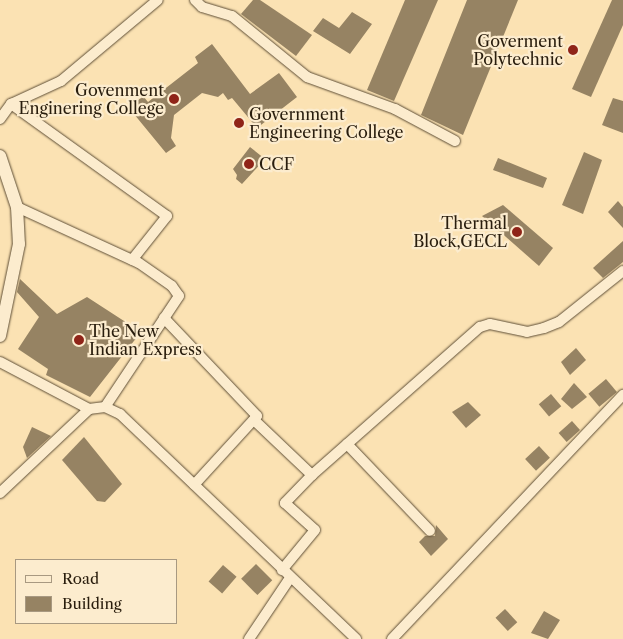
<!DOCTYPE html>
<style>
body{margin:0}
#map{position:relative;width:623px;height:639px;overflow:hidden;background:#fbe2b3;font-family:"Libre Caslon Text",serif}
div>[style]{position:absolute}
[style*='--x']{left:calc(var(--x)*1px);top:calc(var(--y)*1px);width:calc(var(--w)*1px);rotate:calc(var(--a)*1deg)}
.building>*{inset:0;background:#968363;transform-origin:0 0}
.roads{filter:drop-shadow(0 0 1px #5e4e36) drop-shadow(0 0 1px #5e4e36)}
.minor>*{height:10px;margin:-5px;padding:0 5px;transform-origin:5px;border-radius:5px;background:#fcecce}
.tertiary>*{height:12px;margin:-6px;padding:0 6px;transform-origin:6px;border-radius:6px;background:#fcecce}
.dots>*{width:14px;height:14px;translate:-50% -50%;box-sizing:border-box;border:2px solid #fcecce;border-radius:50%}
span{translate:-50% -50%;white-space:nowrap;text-align:center;line-height:1.15;-webkit-text-stroke:4.5px #fcecce;paint-order:stroke}
.poi-label{font-size:16px;color:#291d0d}
.right{translate:-100% -50%;text-align:right}
.left{translate:0 -50%;text-align:left}
.legend{position:absolute;left:15px;top:559px;width:162px;height:65px;box-sizing:border-box;background:#fcecce;border:1px solid #a89981;margin:0;padding:6px 9px;list-style:none;font-size:15px;color:#291d0d}
.legend li{display:flex;align-items:center;gap:10px;height:25px}
.legend b{width:25px;border:1px solid #a89981}
</style>
<div id="map">
<div class="building">
<div style="clip-path:polygon(253px 0,260px 0,312px 35px,296px 56px,241px 14px)"></div>
<div style="clip-path:polygon(405px 0,438px 0,394px 101px,367px 90px)"></div>
<div style="clip-path:polygon(467px 0,518px 0,463px 135px,421px 115px)"></div>
<div style="clip-path:polygon(612px 0,623px 0,623px 25px,591px 97px,572px 89px)"></div>
<div style="clip-path:polygon(352px 12px,372px 24px,350px 54px,313px 31px,323px 18px,339px 28px)"></div>
<div style="clip-path:polygon(212px 44px,250px 94px,279px 73px,297px 97px,257px 128px,232px 98px,228px 100px,223px 93px,218px 97px,202px 93px,174px 115px,171px 138px,176px 146px,166px 153px,129px 108px,143px 96px,148px 102px,198px 63px,195px 57px)"></div>
<div style="clip-path:polygon(613px 98px,623px 101px,623px 133px,602px 125px)"></div>
<div style="clip-path:polygon(250px 147px,265px 159px,242px 184px,236px 179px,237px 175px,233px 169px)"></div>
<div style="clip-path:polygon(584px 152px,602px 160px,583px 214px,562px 205px)"></div>
<div style="clip-path:polygon(498px 158px,547px 178px,543px 188px,493px 170px)"></div>
<div style="clip-path:polygon(618px 201px,623px 207px,623px 228px,608px 212px)"></div>
<div style="clip-path:polygon(503px 205px,553px 248px,539px 266px,482px 216px)"></div>
<div style="clip-path:polygon(623px 241px,623px 262px,603px 278px,593px 268px)"></div>
<div style="clip-path:polygon(20px 279px,57px 314px,87px 297px,141px 332px,90px 397px,46px 375px,48px 369px,18px 349px,39px 317px,17px 292px)"></div>
<div style="clip-path:polygon(576px 348px,586px 360px,570px 375px,561px 362px)"></div>
<div style="left:606px;top:379px;width:17px;height:23px;rotate:50deg"></div>
<div style="clip-path:polygon(574px 383px,587px 397px,572px 409px,561px 399px)"></div>
<div style="left:551px;top:394px;width:16px;height:16px;rotate:50deg"></div>
<div style="clip-path:polygon(468px 402px,481px 415px,466px 428px,452px 412px)"></div>
<div style="left:572px;top:421px;width:12px;height:18px;rotate:48deg"></div>
<div style="clip-path:polygon(32px 427px,51px 436px,27px 458px,23px 447px)"></div>
<div style="clip-path:polygon(84px 437px,122px 484px,105px 502px,97px 501px,62px 460px)"></div>
<div style="left:539px;top:446px;width:16px;height:19px;rotate:47deg"></div>
<div style="clip-path:polygon(436px 525px,448px 539px,431px 556px,419px 542px,425px 536px,435px 536px)"></div>
<div style="left:256px;top:564px;width:23px;height:21px;rotate:45deg"></div>
<div style="left:223px;top:565px;width:18px;height:22px;rotate:41deg"></div>
<div style="left:505px;top:609px;width:18px;height:13px;rotate:47deg"></div>
<div style="clip-path:polygon(544px 611px,560px 620px,548px 639px,531px 633px)"></div>
</div>
<div class="roads">
<div class="minor">
<div style="--x:195;--y:0;--w:10;--a:45"></div>
<div style="--x:202;--y:7;--w:31;--a:17"></div>
<div style="--x:232;--y:16;--w:97;--a:39.1"></div>
<div style="--x:307;--y:77;--w:94;--a:20"></div>
<div style="--x:395;--y:109;--w:68;--a:28.1"></div>
<div style="--x:11;--y:104;--w:192;--a:35.7"></div>
<div style="--x:167;--y:216;--w:56;--a:128.5"></div>
<div style="--x:0;--y:119;--w:19;--a:-54"></div>
<div style="--x:11;--y:104;--w:55;--a:-24.7"></div>
<div style="--x:61;--y:81;--w:126;--a:-39.9"></div>
<div style="--x:17;--y:207;--w:134;--a:24.7"></div>
<div style="--x:139;--y:263;--w:40;--a:34.9"></div>
<div style="--x:172;--y:286;--w:12;--a:55"></div>
<div style="--x:179;--y:296;--w:133;--a:123.7"></div>
<div style="--x:164;--y:318;--w:135;--a:46.5"></div>
<div style="--x:257;--y:416;--w:93;--a:132.4"></div>
<div style="--x:0;--y:362;--w:101;--a:27.8"></div>
<div style="--x:254;--y:420;--w:80;--a:43.5"></div>
<div style="--x:312;--y:475;--w:39;--a:134"></div>
<div style="--x:285;--y:503;--w:40;--a:42"></div>
<div style="--x:315;--y:530;--w:52;--a:129.5"></div>
<div style="--x:347;--y:444;--w:120;--a:46.3"></div>
<div style="--x:312;--y:475;--w:224;--a:-41.4"></div>
<div style="--x:480;--y:327;--w:10;--a:-17"></div>
<div style="--x:490;--y:324;--w:38;--a:12"></div>
<div style="--x:527;--y:332;--w:17;--a:-13"></div>
<div style="--x:544;--y:328;--w:16;--a:-22"></div>
<div style="--x:559;--y:322;--w:82;--a:-38.6"></div>
<div style="--x:0;--y:493;--w:122;--a:-43.3"></div>
<div style="--x:89;--y:409;--w:16;--a:-7"></div>
<div style="--x:105;--y:407;--w:17;--a:25"></div>
<div style="--x:120;--y:414;--w:326;--a:43.6"></div>
<div style="--x:249;--y:639;--w:73;--a:-56.1"></div>
<div style="--x:392;--y:639;--w:336;--a:-46.6"></div>
</div>
<div class="tertiary">
<div style="--x:0;--y:156;--w:54;--a:71.6"></div>
<div style="--x:17;--y:207;--w:37;--a:87"></div>
<div style="--x:19;--y:244;--w:94;--a:101.7"></div>
</div>
</div>
<div class="dots">
<div style="left:573px;top:50px;background:#8f2418"></div>
<div style="left:174px;top:99px;background:#8f2418"></div>
<div style="left:239px;top:123px;background:#8f2418"></div>
<div style="left:249px;top:164px;background:#8f2418"></div>
<div style="left:517px;top:232px;background:#8f2418"></div>
<div style="left:79px;top:340px;background:#8f2418"></div>
</div>
<div class="poi-label">
<span class="right" style="left:563px;top:50px">Goverment<br>Polytechnic</span>
<span class="right" style="left:164px;top:99px">Govenment<br>Enginering College</span>
<span class="left" style="left:249px;top:123px">Government<br>Engineering College</span>
<span class="left" style="left:259px;top:164px">CCF</span>
<span class="right" style="left:507px;top:232px">Thermal<br>Block,GECL</span>
<span class="left" style="left:89px;top:340px">The New<br>Indian Express</span>
</div>
<ul class="legend">
<li><b style="height:6px;background:#fcecce"></b>Road</li>
<li><b style="height:14px;background:#968363"></b>Building</li>
</ul>
</div>
